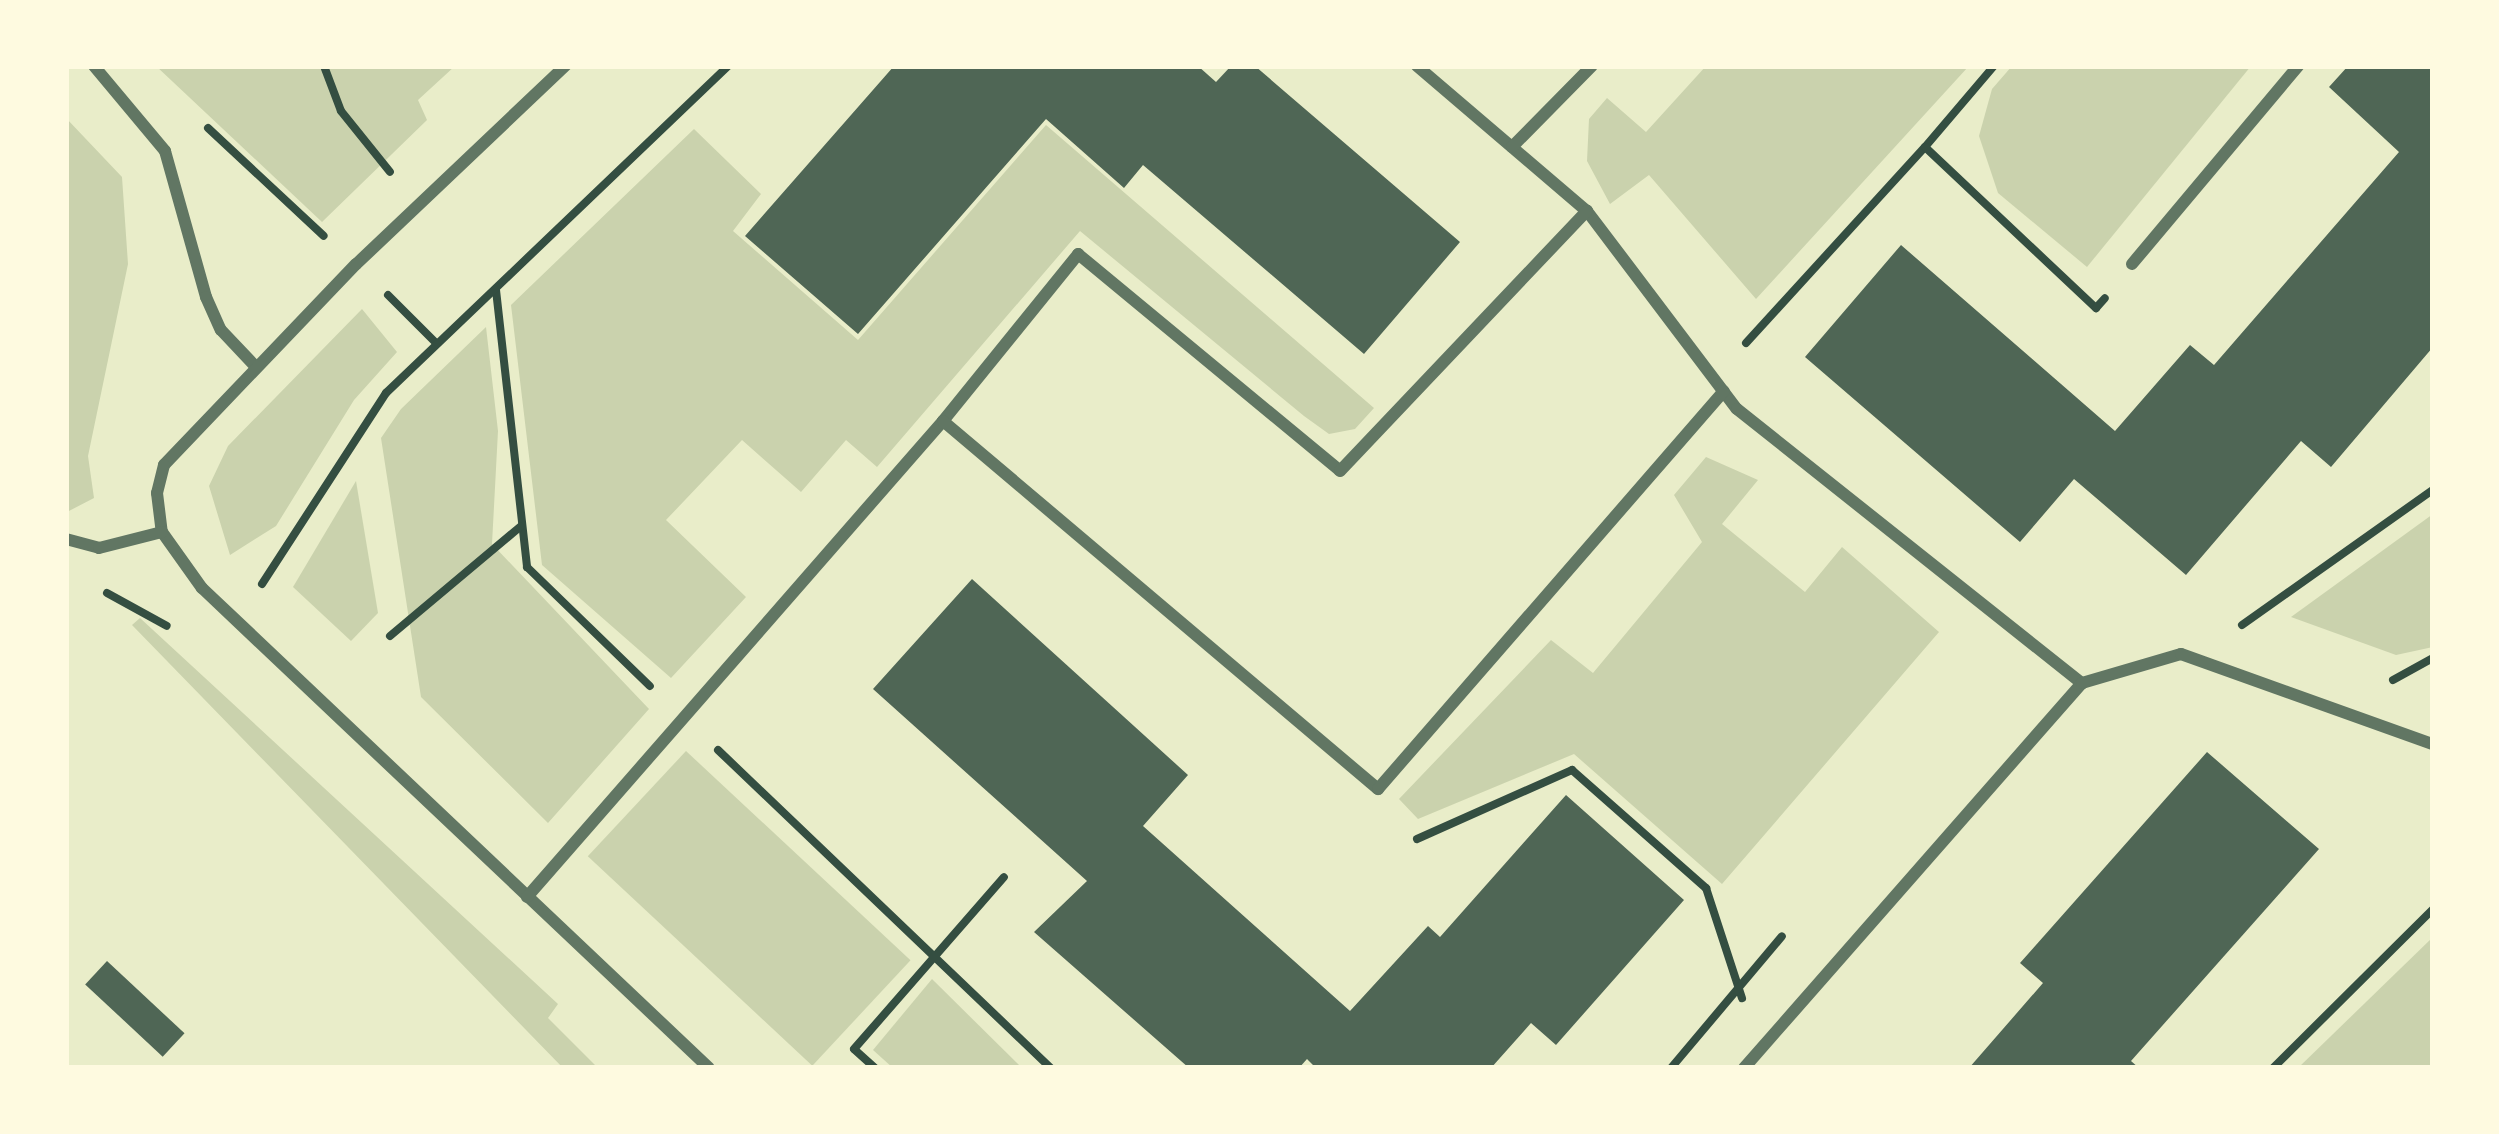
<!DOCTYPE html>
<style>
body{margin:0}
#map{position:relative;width:2499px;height:1134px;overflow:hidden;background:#e9edc9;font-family:"Titillium Web",sans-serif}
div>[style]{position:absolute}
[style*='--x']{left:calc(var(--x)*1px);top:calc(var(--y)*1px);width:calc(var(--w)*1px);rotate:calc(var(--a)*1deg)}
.green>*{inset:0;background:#cad2ad;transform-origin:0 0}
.building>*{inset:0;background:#4f6655;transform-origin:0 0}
.path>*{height:8px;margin:-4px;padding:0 4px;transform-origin:4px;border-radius:4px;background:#344e41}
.minor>*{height:12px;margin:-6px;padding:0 6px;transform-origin:6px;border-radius:6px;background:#617663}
span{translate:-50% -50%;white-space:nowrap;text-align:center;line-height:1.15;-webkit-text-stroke:12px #fefae0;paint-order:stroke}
.frame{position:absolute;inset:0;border:69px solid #fefae0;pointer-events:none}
</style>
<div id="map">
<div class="green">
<div style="clip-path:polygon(156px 66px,455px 66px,418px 100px,427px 120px,322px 222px)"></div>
<div style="clip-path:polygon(1706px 66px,1967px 66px,1968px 67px,1756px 299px,1649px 175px,1610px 204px,1587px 161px,1589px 119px,1607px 98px,1646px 132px)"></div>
<div style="clip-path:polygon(2012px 66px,2251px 66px,2087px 267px,1998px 193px,1979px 136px,1992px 89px)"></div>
<div style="clip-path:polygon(66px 118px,122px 177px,128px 264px,88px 456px,94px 498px,67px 512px)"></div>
<div style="clip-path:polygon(1046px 125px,1374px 408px,1355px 429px,1329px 434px,1304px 416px,1080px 231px,877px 467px,846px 440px,801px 492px,742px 440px,666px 520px,746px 597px,671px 678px,542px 565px,511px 305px,694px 129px,761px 194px,733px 231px,858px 340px)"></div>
<div style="clip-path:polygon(362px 309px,397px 352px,354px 400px,276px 526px,230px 555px,209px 486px,228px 446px)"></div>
<div style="clip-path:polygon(486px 327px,498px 431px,492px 544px,649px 709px,548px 823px,421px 697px,381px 438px,401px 409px)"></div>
<div style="clip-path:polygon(1706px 457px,1758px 480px,1722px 524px,1805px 592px,1842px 547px,1939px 632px,1722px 884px,1574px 754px,1418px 819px,1399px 799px,1551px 640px,1593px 673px,1702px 542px,1674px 495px)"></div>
<div style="clip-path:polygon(356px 481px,378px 613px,351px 641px,293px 587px)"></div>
<div style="clip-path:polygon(2433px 514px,2433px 647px,2396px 655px,2291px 617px)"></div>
<div style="clip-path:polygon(140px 618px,558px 1004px,548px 1018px,598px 1068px,563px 1068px,132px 625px)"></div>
<div style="left:686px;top:751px;width:307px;height:144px;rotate:43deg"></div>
<div style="clip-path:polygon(2433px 937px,2433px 1068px,2298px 1068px)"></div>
<div style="clip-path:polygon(932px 979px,1022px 1068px,893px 1068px,873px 1050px)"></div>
</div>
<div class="building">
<div style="clip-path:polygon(894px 66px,1198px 66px,1216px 82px,1231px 66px,1255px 66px,1460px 242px,1364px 354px,1143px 165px,1124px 188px,1046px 119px,858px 334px,745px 236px)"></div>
<div style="clip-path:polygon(2348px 66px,2433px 66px,2433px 347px,2331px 467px,2301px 441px,2186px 575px,2074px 479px,2020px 542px,1805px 357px,1901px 245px,2115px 431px,2190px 345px,2214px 365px,2399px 152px,2329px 87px)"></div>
<div style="clip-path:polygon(972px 579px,1188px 775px,1143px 826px,1350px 1011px,1428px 926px,1440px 937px,1566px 795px,1684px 900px,1556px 1045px,1531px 1023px,1491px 1068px,1316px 1068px,1307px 1059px,1299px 1068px,1189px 1068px,1034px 932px,1087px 881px,873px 689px)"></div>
<div style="clip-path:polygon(2207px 752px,2319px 849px,2131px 1061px,2139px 1068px,1969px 1068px,2043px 983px,2020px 963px)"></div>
<div style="left:107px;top:961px;width:106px;height:32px;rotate:43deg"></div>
</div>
<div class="path">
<div style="--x:324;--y:66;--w:48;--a:69.3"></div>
<div style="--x:341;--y:111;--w:78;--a:51.2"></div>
<div style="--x:208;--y:128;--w:158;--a:43"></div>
<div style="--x:1925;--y:147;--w:106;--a:-49.6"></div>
<div style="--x:496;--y:290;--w:279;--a:83.6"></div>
<div style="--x:527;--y:567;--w:171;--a:44.1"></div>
<div style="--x:388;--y:295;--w:69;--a:45"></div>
<div style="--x:1746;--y:343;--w:265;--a:-47.6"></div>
<div style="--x:1925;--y:147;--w:235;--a:43.3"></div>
<div style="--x:2096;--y:308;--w:13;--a:-48"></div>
<div style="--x:262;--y:584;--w:228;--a:-57"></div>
<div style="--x:386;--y:393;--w:473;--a:-43.7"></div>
<div style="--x:107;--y:593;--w:68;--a:28.8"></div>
<div style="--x:2242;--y:625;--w:234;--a:-35.3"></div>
<div style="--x:390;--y:636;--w:170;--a:-40"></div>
<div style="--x:2393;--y:680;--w:46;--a:-28.8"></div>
<div style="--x:718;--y:750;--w:460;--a:43.7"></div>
<div style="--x:1417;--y:839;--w:170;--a:-24"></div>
<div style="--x:1572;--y:770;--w:179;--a:41.4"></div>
<div style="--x:1706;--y:888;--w:116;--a:71.9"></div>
<div style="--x:875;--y:1068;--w:28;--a:-138"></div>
<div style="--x:854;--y:1049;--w:228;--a:-48.9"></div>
<div style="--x:1671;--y:1068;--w:172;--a:-49.9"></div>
<div style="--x:2273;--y:1068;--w:226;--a:-44.8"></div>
</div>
<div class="minor">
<div style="--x:94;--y:66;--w:111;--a:50.1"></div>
<div style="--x:165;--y:151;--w:152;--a:74.3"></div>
<div style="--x:206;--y:297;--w:36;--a:66"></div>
<div style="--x:221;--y:330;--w:50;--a:46.6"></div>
<div style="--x:565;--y:66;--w:288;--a:136.5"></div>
<div style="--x:356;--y:264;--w:278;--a:133.7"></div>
<div style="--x:164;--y:465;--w:29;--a:104"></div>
<div style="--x:157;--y:493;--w:39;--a:83"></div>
<div style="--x:162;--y:532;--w:69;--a:54.5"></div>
<div style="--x:202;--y:588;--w:698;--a:43.43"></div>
<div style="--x:1417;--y:66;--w:223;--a:40.5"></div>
<div style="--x:1587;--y:211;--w:248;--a:52.9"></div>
<div style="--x:1737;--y:409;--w:441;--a:38.5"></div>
<div style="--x:1512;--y:147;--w:114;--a:-45.4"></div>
<div style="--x:2132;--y:264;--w:258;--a:-50"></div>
<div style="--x:943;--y:421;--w:215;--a:-51"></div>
<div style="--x:1078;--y:254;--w:340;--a:39.6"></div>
<div style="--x:1340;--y:471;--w:359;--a:-46.5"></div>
<div style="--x:66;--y:539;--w:34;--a:15"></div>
<div style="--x:99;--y:548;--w:65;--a:-14.3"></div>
<div style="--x:527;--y:897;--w:632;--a:-48.85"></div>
<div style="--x:943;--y:421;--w:570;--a:40.23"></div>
<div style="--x:1378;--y:789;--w:527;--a:-49"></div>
<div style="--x:1744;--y:1068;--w:512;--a:-48.72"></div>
<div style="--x:2082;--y:683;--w:103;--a:-16.3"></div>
<div style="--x:2181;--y:654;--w:268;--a:19.7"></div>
</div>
<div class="frame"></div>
</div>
